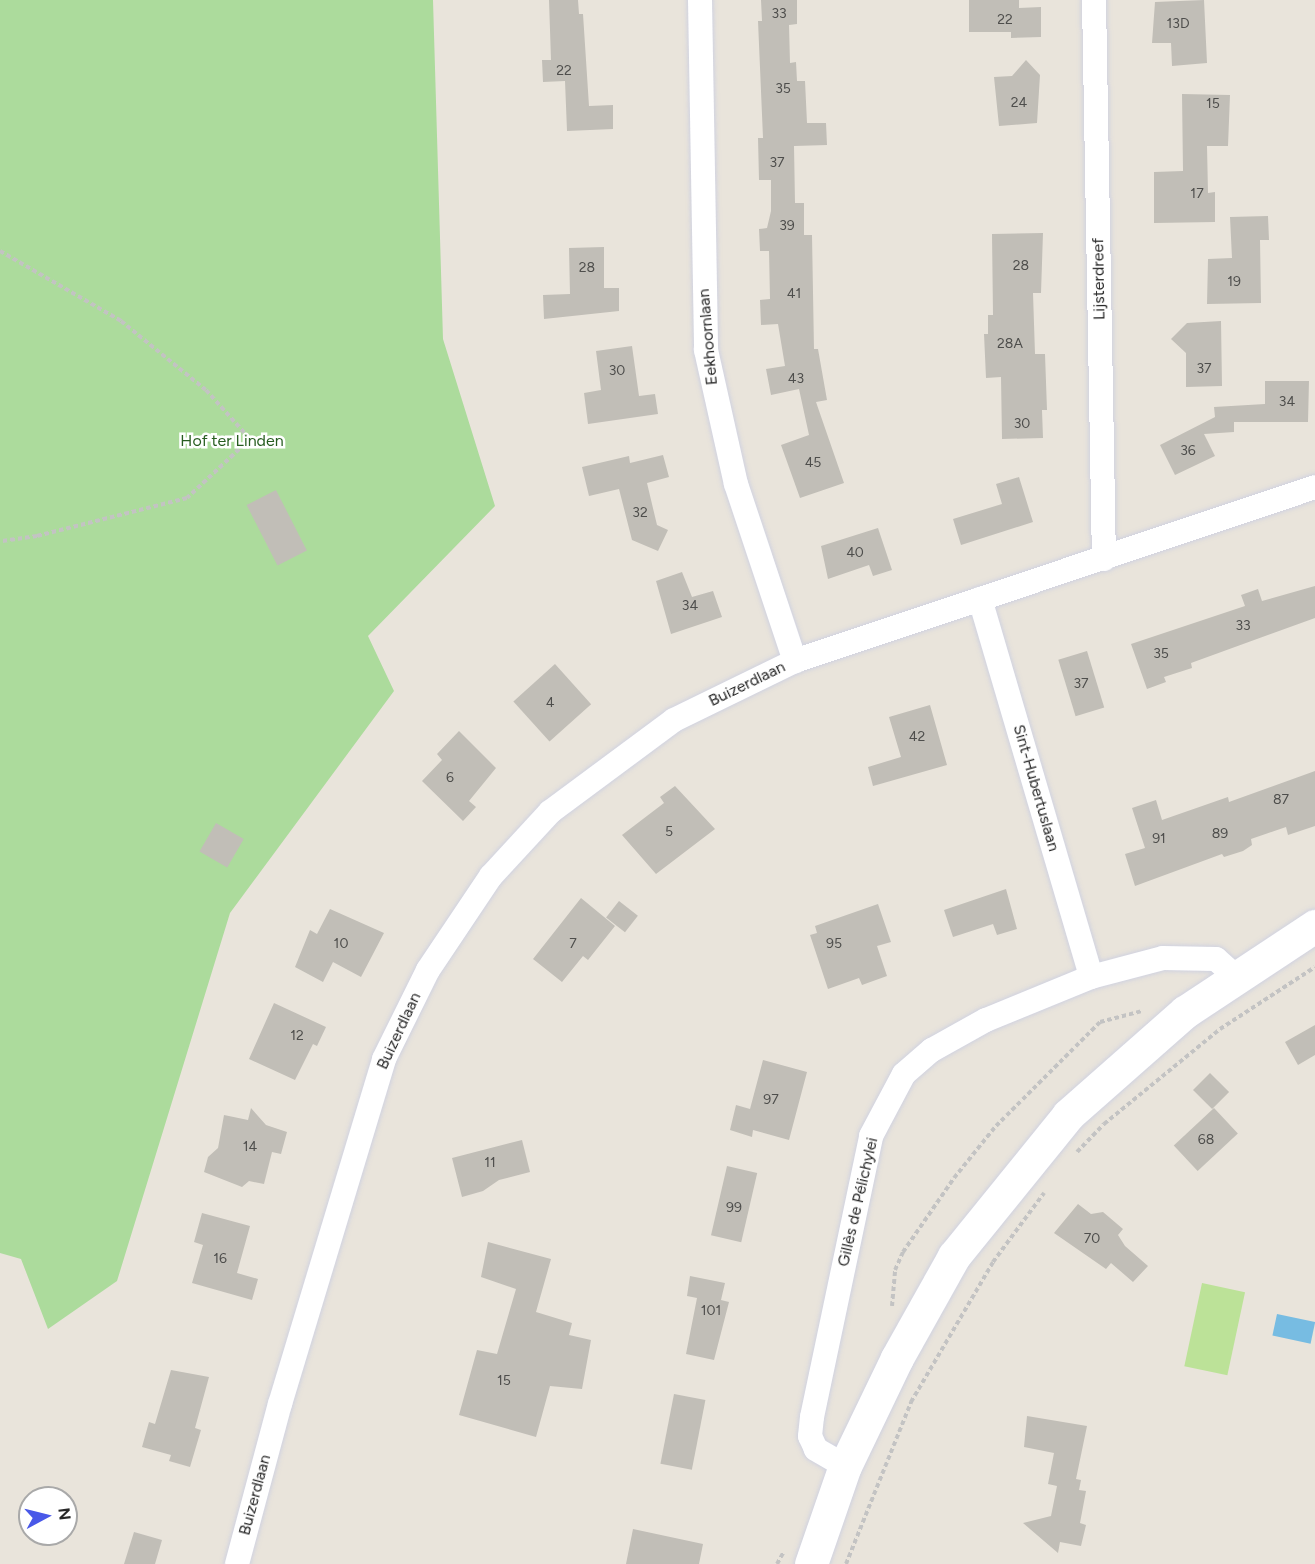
<!DOCTYPE html>
<meta charset="utf-8">
<style>
body{margin:0}
#map{position:relative;width:1315px;height:1564px;overflow:hidden;background:#e9e4db;font-family:Figtree,sans-serif}
div>[style]{position:absolute}
[style*='--x']{left:calc(var(--x)*1px);top:calc(var(--y)*1px);width:calc(var(--w)*1px);rotate:calc(var(--a)*1deg)}
.green>*{inset:0;background:#acdb9c}
.pitch>*{inset:0;background:#bce298;transform-origin:0 0}
.water>*{inset:0;background:#77bce2;transform-origin:0 0}
.building>*{inset:0;background:#c1beb7;transform-origin:0 0}
.path>*{height:4px;margin-top:-2px;transform-origin:0;background:repeating-linear-gradient(90deg,#c3c3c3 0 4.5px,transparent 0 7.5px)}
.roads{filter:drop-shadow(0 0 2px #d0d2e0) drop-shadow(0 0 2px #d0d2e0)}
.street>*{height:24px;margin:-12px;padding:0 12px;transform-origin:12px;border-radius:12px;background:#fff}
.secondary>*{height:33px;margin:-16.5px;padding:0 16.5px;transform-origin:16.5px;border-radius:16.5px;background:#fff}
span{translate:-50% -50%;white-space:nowrap;text-align:center;line-height:1.15;-webkit-text-stroke:5px #fff;paint-order:stroke}
.number-label{font-size:14px;color:#4e4e4c}
.number-label span{-webkit-text-stroke-width:0}
.street-label{font-size:16px;color:#282828}
.park-label{font-size:16px;color:#275d20}
.north{position:absolute;left:18px;top:1486px;width:60px;height:60px;box-sizing:border-box;background:#fff;border:2px solid #a9a9a9;border-radius:50%;rotate:83deg;font-size:16px;font-weight:700;line-height:24px;text-align:center;color:#282828}
.north::after{content:'';display:block;margin:auto;width:21px;height:27px;background:#4958e8;clip-path:polygon(50% 0,100% 100%,50% 72%,0 100%)}
</style>
<div id="map">
<div class="green">
<div style="clip-path:polygon(0 0,433px 0,443px 339px,495px 506px,368px 636px,394px 691px,230px 913px,117px 1281px,48px 1329px,21px 1259px,0 1253px)"></div>
</div>
<div class="pitch">
<div style="left:1202px;top:1283px;width:44px;height:85px;rotate:12deg"></div>
</div>
<div class="water">
<div style="left:1277px;top:1314px;width:39px;height:22px;rotate:12deg"></div>
</div>
<div class="building">
<div style="clip-path:polygon(549px 0,578px 0,579px 14px,583px 14px,589px 106px,613px 105px,613px 129px,567px 131px,565px 81px,543px 82px,542px 60px,551px 60px)"></div>
<div style="clip-path:polygon(761px 0,797px 0,797px 24px,789px 25px,790px 63px,796px 62px,797px 81px,805px 81px,807px 123px,826px 123px,827px 145px,794px 146px,795px 203px,804px 203px,804px 235px,812px 235px,814px 349px,818px 349px,827px 400px,816px 402px,844px 483px,800px 498px,781px 445px,809px 435px,799px 389px,771px 395px,766px 369px,785px 366px,778px 324px,761px 325px,760px 300px,770px 299px,769px 251px,760px 251px,759px 229px,767px 228px,771px 211px,771px 180px,759px 180px,758px 138px,763px 138px,758px 21px,762px 21px)"></div>
<div style="clip-path:polygon(969px 0,1019px 0,1019px 8px,1041px 7px,1041px 37px,1011px 38px,1011px 32px,969px 32px)"></div>
<div style="clip-path:polygon(1204px 0,1207px 63px,1172px 66px,1171px 43px,1152px 43px,1155px 2px)"></div>
<div style="clip-path:polygon(1026px 60px,1040px 75px,1037px 123px,999px 126px,994px 77px,1012px 76px)"></div>
<div style="clip-path:polygon(1182px 94px,1230px 95px,1228px 146px,1207px 146px,1208px 193px,1215px 192px,1215px 222px,1154px 223px,1154px 172px,1183px 171px)"></div>
<div style="clip-path:polygon(1268px 216px,1269px 240px,1260px 240px,1261px 303px,1207px 304px,1208px 259px,1232px 258px,1230px 217px)"></div>
<div style="clip-path:polygon(1043px 233px,1041px 293px,1033px 293px,1035px 354px,1045px 354px,1047px 410px,1042px 410px,1043px 438px,1002px 439px,1001px 377px,986px 378px,984px 334px,988px 334px,988px 315px,993px 315px,992px 234px)"></div>
<div style="clip-path:polygon(604px 247px,604px 288px,619px 288px,619px 311px,544px 319px,543px 295px,570px 294px,569px 248px)"></div>
<div style="clip-path:polygon(1221px 321px,1222px 386px,1186px 387px,1186px 353px,1171px 339px,1187px 323px)"></div>
<div style="clip-path:polygon(632px 346px,639px 396px,655px 394px,658px 414px,588px 424px,584px 393px,601px 390px,596px 351px)"></div>
<div style="clip-path:polygon(1265px 381px,1309px 381px,1308px 422px,1234px 422px,1234px 432px,1204px 434px,1215px 456px,1175px 475px,1160px 445px,1215px 417px,1214px 407px,1265px 404px)"></div>
<div style="clip-path:polygon(663px 455px,669px 477px,647px 483px,657px 525px,668px 530px,658px 551px,632px 540px,619px 489px,589px 496px,582px 467px,629px 456px,630px 463px)"></div>
<div style="clip-path:polygon(1019px 477px,1033px 522px,961px 545px,953px 519px,1002px 504px,996px 484px)"></div>
<div style="left:276px;top:490px;width:68px;height:33px;rotate:63deg"></div>
<div style="clip-path:polygon(878px 528px,892px 570px,873px 576px,869px 565px,828px 579px,821px 546px)"></div>
<div style="clip-path:polygon(682px 572px,692px 597px,713px 591px,722px 617px,671px 634px,656px 581px)"></div>
<div style="clip-path:polygon(1315px 586px,1315px 618px,1191px 663px,1192px 668px,1164px 677px,1166px 682px,1147px 689px,1131px 644px,1245px 606px,1241px 595px,1258px 589px,1262px 601px)"></div>
<div style="left:1087px;top:651px;width:59px;height:30px;rotate:73deg"></div>
<div style="left:555px;top:664px;width:54px;height:56px;rotate:48deg"></div>
<div style="clip-path:polygon(930px 705px,947px 765px,873px 786px,868px 767px,901px 757px,889px 717px)"></div>
<div style="clip-path:polygon(459px 731px,496px 768px,469px 801px,476px 807px,463px 821px,422px 781px,442px 760px,437px 754px)"></div>
<div style="clip-path:polygon(1315px 771px,1315px 826px,1288px 835px,1286px 827px,1251px 839px,1252px 845px,1243px 851px,1224px 857px,1222px 854px,1135px 886px,1125px 854px,1145px 848px,1132px 808px,1156px 800px,1162px 820px,1228px 797px,1229px 802px)"></div>
<div style="clip-path:polygon(675px 786px,715px 829px,656px 874px,622px 835px,664px 803px,660px 797px)"></div>
<div style="left:216px;top:823px;width:32px;height:33px;rotate:30deg"></div>
<div style="clip-path:polygon(1006px 889px,1017px 929px,997px 935px,993px 924px,953px 937px,944px 910px)"></div>
<div style="clip-path:polygon(581px 898px,615px 926px,588px 960px,583px 956px,562px 982px,533px 959px)"></div>
<div style="left:619px;top:901px;width:24px;height:21px;rotate:38deg"></div>
<div style="clip-path:polygon(878px 904px,891px 942px,877px 946px,887px 976px,862px 985px,859px 978px,828px 989px,810px 935px,817px 933px,815px 926px)"></div>
<div style="clip-path:polygon(330px 909px,384px 933px,361px 977px,333px 962px,323px 982px,295px 967px,310px 930px,317px 934px)"></div>
<div style="clip-path:polygon(274px 1003px,326px 1027px,317px 1046px,313px 1044px,295px 1080px,249px 1059px)"></div>
<div style="clip-path:polygon(1315px 1025px,1315px 1055px,1298px 1065px,1285px 1042px)"></div>
<div style="clip-path:polygon(763px 1060px,807px 1072px,789px 1140px,753px 1130px,752px 1137px,730px 1130px,736px 1105px,750px 1109px)"></div>
<div style="left:1210px;top:1073px;width:27px;height:24px;rotate:45deg"></div>
<div style="clip-path:polygon(251px 1108px,266px 1125px,287px 1132px,281px 1154px,272px 1152px,264px 1184px,249px 1181px,242px 1187px,204px 1172px,208px 1157px,218px 1148px,224px 1115px,248px 1120px)"></div>
<div style="left:1214px;top:1108px;width:35px;height:55px;rotate:47deg"></div>
<div style="clip-path:polygon(522px 1140px,530px 1172px,499px 1180px,483px 1191px,462px 1197px,452px 1158px)"></div>
<div style="left:727px;top:1166px;width:31px;height:71px;rotate:13deg"></div>
<div style="clip-path:polygon(1078px 1204px,1091px 1214px,1103px 1212px,1123px 1229px,1118px 1235px,1125px 1246px,1148px 1266px,1133px 1282px,1111px 1263px,1106px 1269px,1054px 1233px)"></div>
<div style="clip-path:polygon(202px 1213px,250px 1226px,237px 1273px,258px 1279px,252px 1300px,192px 1283px,203px 1245px,194px 1242px)"></div>
<div style="clip-path:polygon(488px 1242px,551px 1259px,536px 1312px,572px 1323px,569px 1335px,591px 1340px,582px 1389px,550px 1386px,536px 1437px,459px 1415px,477px 1350px,497px 1354px,516px 1289px,481px 1277px)"></div>
<div style="clip-path:polygon(690px 1276px,725px 1283px,721px 1300px,729px 1302px,714px 1360px,686px 1354px,697px 1298px,687px 1296px)"></div>
<div style="clip-path:polygon(171px 1370px,209px 1377px,195px 1428px,201px 1430px,190px 1467px,169px 1461px,171px 1455px,142px 1447px,149px 1422px,155px 1424px)"></div>
<div style="left:674px;top:1394px;width:32px;height:71px;rotate:11deg"></div>
<div style="clip-path:polygon(1027px 1416px,1087px 1426px,1076px 1479px,1081px 1480px,1079px 1490px,1086px 1491px,1080px 1523px,1086px 1525px,1081px 1546px,1060px 1542px,1058px 1553px,1023px 1523px,1051px 1516px,1057px 1486px,1048px 1484px,1054px 1453px,1024px 1447px)"></div>
<div style="clip-path:polygon(633px 1529px,703px 1544px,699px 1564px,626px 1564px)"></div>
<div style="clip-path:polygon(134px 1532px,162px 1540px,155px 1564px,124px 1564px)"></div>
</div>
<div class="path">
<div style="--x:0;--y:251;--w:140;--a:30"></div>
<div style="--x:121;--y:321;--w:109;--a:39.1"></div>
<div style="--x:206;--y:390;--w:66;--a:48.1"></div>
<div style="--x:250;--y:439;--w:86;--a:136.9"></div>
<div style="--x:187;--y:498;--w:155;--a:165.8"></div>
<div style="--x:37;--y:536;--w:37;--a:172"></div>
<div style="--x:1077;--y:1152;--w:39;--a:-46"></div>
<div style="--x:1104;--y:1124;--w:150;--a:-39.3"></div>
<div style="--x:1220;--y:1029;--w:113;--a:-33.1"></div>
<div style="--x:892;--y:1306;--w:36;--a:-85"></div>
<div style="--x:895;--y:1270;--w:20;--a:-66"></div>
<div style="--x:903;--y:1252;--w:90;--a:-55.4"></div>
<div style="--x:954;--y:1178;--w:67;--a:-51.1"></div>
<div style="--x:996;--y:1126;--w:147;--a:-45"></div>
<div style="--x:1100;--y:1022;--w:43;--a:-14.7"></div>
<div style="--x:777;--y:1564;--w:13;--a:-61"></div>
<div style="--x:846;--y:1564;--w:175;--a:-68.1"></div>
<div style="--x:911;--y:1402;--w:162;--a:-59.6"></div>
<div style="--x:993;--y:1262;--w:86;--a:-53.5"></div>
</div>
<div class="roads">
<div class="street">
<div style="--x:700;--y:0;--w:350;--a:89"></div>
<div style="--x:706;--y:350;--w:137;--a:77.4"></div>
<div style="--x:736;--y:484;--w:187;--a:71.6"></div>
<div style="--x:1094;--y:0;--w:559;--a:88.98"></div>
<div style="--x:980;--y:599;--w:394;--a:73.6"></div>
<div style="--x:845;--y:1466;--w:34;--a:-150"></div>
<div style="--x:816;--y:1449;--w:14;--a:-115"></div>
<div style="--x:810;--y:1436;--w:19;--a:-84"></div>
<div style="--x:812;--y:1417;--w:287;--a:-78.1"></div>
<div style="--x:871;--y:1136;--w:70;--a:-62"></div>
<div style="--x:904;--y:1074;--w:37;--a:-41"></div>
<div style="--x:932;--y:1050;--w:62;--a:-29.1"></div>
<div style="--x:986;--y:1020;--w:113;--a:-22.3"></div>
<div style="--x:1091;--y:977;--w:74;--a:-14.8"></div>
<div style="--x:1163;--y:958;--w:53;--a:1.1"></div>
<div style="--x:1216;--y:959;--w:25;--a:42"></div>
<div style="--x:237;--y:1564;--w:166;--a:-75"></div>
<div style="--x:280;--y:1404;--w:360;--a:-73.2"></div>
<div style="--x:384;--y:1059;--w:99;--a:-63.7"></div>
<div style="--x:428;--y:970;--w:113;--a:-56.2"></div>
<div style="--x:491;--y:876;--w:87;--a:-47.3"></div>
<div style="--x:550;--y:812;--w:154;--a:-36.6"></div>
<div style="--x:674;--y:720;--w:135;--a:-26"></div>
<div style="--x:795;--y:661;--w:548;--a:-18.5"></div>
</div>
<div class="secondary">
<div style="--x:811;--y:1564;--w:104;--a:-70.9"></div>
<div style="--x:845;--y:1466;--w:120;--a:-64.3"></div>
<div style="--x:897;--y:1358;--w:117;--a:-60.8"></div>
<div style="--x:954;--y:1256;--w:181;--a:-51"></div>
<div style="--x:1068;--y:1115;--w:156;--a:-41.4"></div>
<div style="--x:1185;--y:1012;--w:156;--a:-33.5"></div>
</div>
</div>
<div class="number-label">
<span style="left:779px;top:14px">33</span>
<span style="left:1005px;top:20px">22</span>
<span style="left:1178px;top:24px">13D</span>
<span style="left:564px;top:71px">22</span>
<span style="left:783px;top:89px">35</span>
<span style="left:1019px;top:103px">24</span>
<span style="left:1213px;top:104px">15</span>
<span style="left:777px;top:163px">37</span>
<span style="left:1197px;top:194px">17</span>
<span style="left:787px;top:226px">39</span>
<span style="left:1021px;top:266px">28</span>
<span style="left:587px;top:268px">28</span>
<span style="left:1234px;top:282px">19</span>
<span style="left:794px;top:294px">41</span>
<span style="left:1010px;top:344px">28A</span>
<span style="left:1204px;top:369px">37</span>
<span style="left:617px;top:371px">30</span>
<span style="left:796px;top:379px">43</span>
<span style="left:1287px;top:402px">34</span>
<span style="left:1022px;top:424px">30</span>
<span style="left:1188px;top:451px">36</span>
<span style="left:813px;top:463px">45</span>
<span style="left:640px;top:513px">32</span>
<span style="left:855px;top:553px">40</span>
<span style="left:690px;top:606px">34</span>
<span style="left:1243px;top:626px">33</span>
<span style="left:1161px;top:654px">35</span>
<span style="left:1081px;top:684px">37</span>
<span style="left:550px;top:703px">4</span>
<span style="left:917px;top:737px">42</span>
<span style="left:450px;top:778px">6</span>
<span style="left:1281px;top:800px">87</span>
<span style="left:669px;top:832px">5</span>
<span style="left:1220px;top:834px">89</span>
<span style="left:1159px;top:839px">91</span>
<span style="left:341px;top:944px">10</span>
<span style="left:573px;top:944px">7</span>
<span style="left:834px;top:944px">95</span>
<span style="left:297px;top:1036px">12</span>
<span style="left:771px;top:1100px">97</span>
<span style="left:1206px;top:1140px">68</span>
<span style="left:250px;top:1147px">14</span>
<span style="left:490px;top:1163px">11</span>
<span style="left:734px;top:1208px">99</span>
<span style="left:1092px;top:1239px">70</span>
<span style="left:220px;top:1259px">16</span>
<span style="left:711px;top:1311px">101</span>
<span style="left:504px;top:1381px">15</span>
</div>
<div class="street-label">
<span style="left:1099px;top:279px;rotate:-91deg">Lijsterdreef</span>
<span style="left:708px;top:337px;rotate:-95deg">Eekhoornlaan</span>
<span style="left:747px;top:684px;rotate:-26deg">Buizerdlaan</span>
<span style="left:1036px;top:788px;rotate:74deg">Sint-Hubertuslaan</span>
<span style="left:399px;top:1031px;rotate:-65deg">Buizerdlaan</span>
<span style="left:858px;top:1202px;rotate:-77deg">Gillès de Pélichylei</span>
<span style="left:255px;top:1495px;rotate:-75deg">Buizerdlaan</span>
</div>
<div class="park-label">
<span style="left:232px;top:441px">Hof ter Linden</span>
</div>
<div class="north">N</div>
</div>
